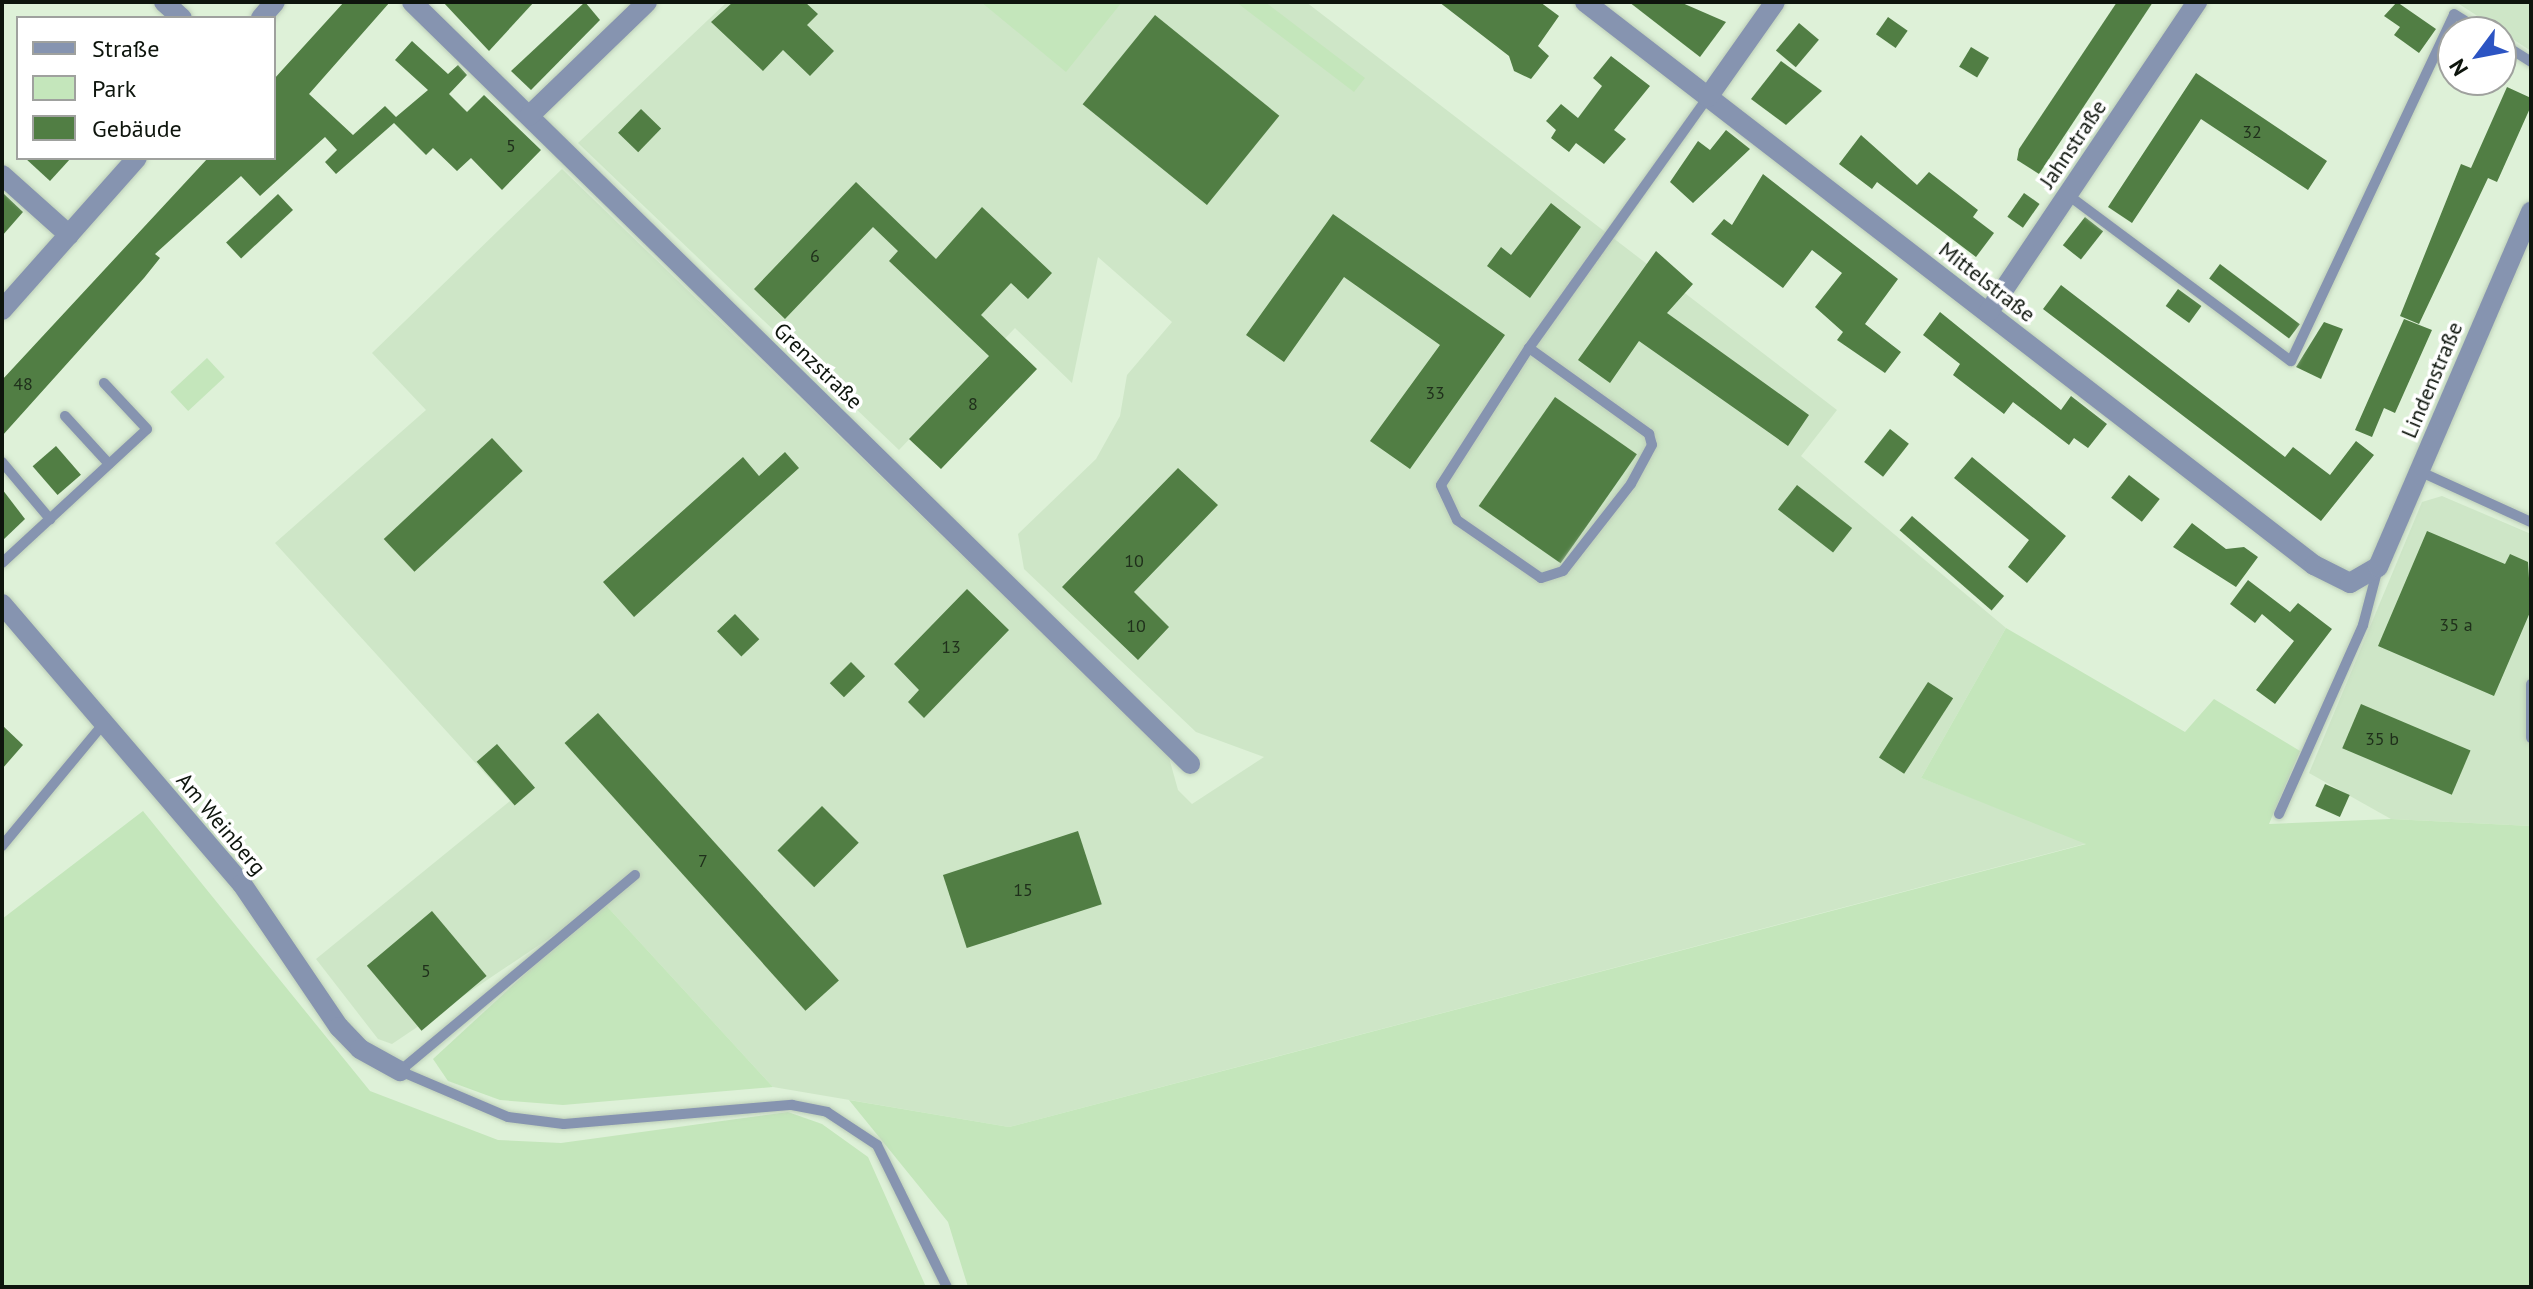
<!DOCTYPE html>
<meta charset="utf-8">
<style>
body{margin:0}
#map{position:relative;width:2533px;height:1289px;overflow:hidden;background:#def1d8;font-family:"PT Sans",sans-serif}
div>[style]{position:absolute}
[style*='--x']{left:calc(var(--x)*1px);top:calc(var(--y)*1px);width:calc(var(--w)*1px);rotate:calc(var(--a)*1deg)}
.built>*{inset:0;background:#cee6c7}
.green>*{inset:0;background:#c4e6bb;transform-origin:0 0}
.building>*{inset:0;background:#517e44;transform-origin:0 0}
.roads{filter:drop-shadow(0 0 2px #bdceb8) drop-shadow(0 0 2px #bdceb8)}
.service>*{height:10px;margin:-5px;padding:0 5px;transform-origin:5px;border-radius:5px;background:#8694b0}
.minor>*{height:20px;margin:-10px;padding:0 10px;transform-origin:10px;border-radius:10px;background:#8694b0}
.tertiary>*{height:20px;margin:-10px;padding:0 10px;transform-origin:10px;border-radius:10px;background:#8694b0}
span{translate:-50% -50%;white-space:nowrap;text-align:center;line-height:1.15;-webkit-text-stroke:7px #fff;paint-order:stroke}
.number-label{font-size:18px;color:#1f2f1b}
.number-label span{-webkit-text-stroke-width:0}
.street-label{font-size:22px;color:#0e150d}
.frame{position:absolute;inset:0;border:4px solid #0e150d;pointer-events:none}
.legend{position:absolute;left:16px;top:16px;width:260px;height:144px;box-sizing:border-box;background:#fff;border:2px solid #9fa19e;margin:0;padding:10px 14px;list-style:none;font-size:24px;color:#0e150d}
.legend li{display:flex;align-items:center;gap:16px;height:40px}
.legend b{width:40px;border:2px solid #9fa19e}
.north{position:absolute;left:2437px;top:16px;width:80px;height:80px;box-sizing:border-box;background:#fff;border:2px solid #9fa19e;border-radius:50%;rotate:238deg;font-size:22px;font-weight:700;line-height:32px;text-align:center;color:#0e150d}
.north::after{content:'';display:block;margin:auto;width:28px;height:36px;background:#2c54c3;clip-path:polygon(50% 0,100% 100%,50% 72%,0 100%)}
</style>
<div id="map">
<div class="built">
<div style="clip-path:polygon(727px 2px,1306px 2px,1837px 410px,1801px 456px,2006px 628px,1921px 778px,2088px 843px,1009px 1127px,773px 1087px,603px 902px,392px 1044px,378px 1039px,316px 959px,510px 801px,275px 543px,426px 410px,372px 353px,562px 169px,1168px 754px,1178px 790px,1192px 804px,1264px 757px,1196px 732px,1024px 569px,1018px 534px,1096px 459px,1120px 416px,1127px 375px,1172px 322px,1098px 257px,1072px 383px,1015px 328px,899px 450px,578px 143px)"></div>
<div style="clip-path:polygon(2456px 2px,2531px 2px,2531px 51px)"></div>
<div style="clip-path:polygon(2442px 496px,2531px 534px,2531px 826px,2391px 819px,2309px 773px,2422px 502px)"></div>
</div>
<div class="green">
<div style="clip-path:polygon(981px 2px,1122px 2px,1066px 72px)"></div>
<div style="clip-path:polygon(1236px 2px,1265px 2px,1365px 78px,1354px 92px)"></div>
<div style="left:207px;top:358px;width:26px;height:50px;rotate:47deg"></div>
<div style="clip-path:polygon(2006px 628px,2185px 732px,2214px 699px,2300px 751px,2269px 824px,2391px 819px,2531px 826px,2531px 1287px,968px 1287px,948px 1222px,849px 1100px,1009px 1127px,2086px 844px,1921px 778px)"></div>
<div style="clip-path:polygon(143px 811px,370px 1091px,498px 1140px,561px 1143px,788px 1112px,822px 1124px,868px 1157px,926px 1287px,2px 1287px,2px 919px)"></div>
<div style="clip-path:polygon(603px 902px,773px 1087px,563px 1105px,500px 1100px,448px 1081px,433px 1059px)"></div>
</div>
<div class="building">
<div style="clip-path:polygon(344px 2px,390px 2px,309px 94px,353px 135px,385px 106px,396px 117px,428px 90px,395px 60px,412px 41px,448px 74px,458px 65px,467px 75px,449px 94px,467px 112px,484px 95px,541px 150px,502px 190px,471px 158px,457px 171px,433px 148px,426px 155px,394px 123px,336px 174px,325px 162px,337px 150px,325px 137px,260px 196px,241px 176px,155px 254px,160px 258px,144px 278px,2px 436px,2px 380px,208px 158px,274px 158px,274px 79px)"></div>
<div style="clip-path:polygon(443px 2px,534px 2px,489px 51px)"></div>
<div style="clip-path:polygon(585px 2px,600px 20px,531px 90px,511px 71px)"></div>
<div style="clip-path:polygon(733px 2px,805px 2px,818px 14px,807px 25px,834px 51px,810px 76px,783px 50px,763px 71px,711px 22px)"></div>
<div style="clip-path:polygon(1439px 2px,1540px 2px,1559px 16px,1538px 46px,1549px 56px,1531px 79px,1514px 71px,1509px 56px)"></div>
<div style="clip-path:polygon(1629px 2px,1680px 2px,1726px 22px,1700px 57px)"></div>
<div style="clip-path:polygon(2117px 2px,2153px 2px,2039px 174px,2017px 160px,2019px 149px)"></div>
<div style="clip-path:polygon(2397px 2px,2436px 29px,2419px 53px,2394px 35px,2400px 27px,2384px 16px)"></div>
<div style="left:1155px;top:15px;width:160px;height:115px;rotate:39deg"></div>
<div style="left:1888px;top:17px;width:24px;height:21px;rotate:35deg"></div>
<div style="left:1799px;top:23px;width:26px;height:36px;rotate:40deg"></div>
<div style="left:1971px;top:47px;width:21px;height:23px;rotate:31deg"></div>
<div style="clip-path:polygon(1611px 56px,1650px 86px,1614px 130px,1626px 139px,1604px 164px,1576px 143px,1569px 152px,1551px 138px,1556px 130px,1546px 121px,1561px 104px,1578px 118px,1602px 86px,1593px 78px)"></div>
<div style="clip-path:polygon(1781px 61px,1822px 91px,1786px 125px,1751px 99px)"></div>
<div style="clip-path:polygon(2196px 73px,2327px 161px,2308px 190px,2201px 119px,2132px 223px,2108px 207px)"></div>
<div style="clip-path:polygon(2507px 87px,2531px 98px,2531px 106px,2497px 182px,2488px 178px,2419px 324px,2400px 316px,2461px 164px,2471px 168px)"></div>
<div style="left:641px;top:109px;width:28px;height:33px;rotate:44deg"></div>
<div style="clip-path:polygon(1726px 130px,1750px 149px,1693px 203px,1670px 182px,1698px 141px,1710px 150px)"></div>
<div style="clip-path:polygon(1861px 135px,1917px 185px,1929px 172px,1978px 210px,1973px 217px,1994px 233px,1976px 257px,1877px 182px,1872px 189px,1839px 164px)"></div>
<div style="clip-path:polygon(25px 158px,71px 158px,50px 181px)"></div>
<div style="clip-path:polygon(1763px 174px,1898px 279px,1865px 324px,1901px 352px,1885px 373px,1837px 340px,1843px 332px,1815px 307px,1842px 273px,1812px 250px,1783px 288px,1711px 234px,1724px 219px,1732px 225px)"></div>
<div style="clip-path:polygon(856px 182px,936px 259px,982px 207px,1052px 273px,1028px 299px,1011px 283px,981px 315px,1037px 369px,941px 469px,909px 439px,989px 356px,889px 261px,898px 251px,873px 227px,785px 319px,754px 289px)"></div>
<div style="clip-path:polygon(2px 192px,23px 212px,2px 236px)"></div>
<div style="left:2024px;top:193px;width:19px;height:29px;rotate:35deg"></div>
<div style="left:278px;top:194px;width:22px;height:71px;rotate:47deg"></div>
<div style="clip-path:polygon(1551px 203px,1581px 227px,1530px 298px,1487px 266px,1501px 247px,1511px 255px)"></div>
<div style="clip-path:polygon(1333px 214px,1505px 335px,1410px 469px,1370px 441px,1440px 345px,1344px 277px,1284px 362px,1246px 335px)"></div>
<div style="left:2085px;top:217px;width:23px;height:36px;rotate:38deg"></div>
<div style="clip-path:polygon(1656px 251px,1693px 284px,1667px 313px,1809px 415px,1788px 446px,1639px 341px,1610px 383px,1578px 360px)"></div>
<div style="left:2220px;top:264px;width:100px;height:18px;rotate:37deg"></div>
<div style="clip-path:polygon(2061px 285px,2285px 457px,2293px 447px,2330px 475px,2356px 441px,2374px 455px,2321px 521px,2043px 309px)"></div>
<div style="left:2178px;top:289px;width:29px;height:21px;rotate:36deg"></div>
<div style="clip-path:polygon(1940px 312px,2061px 410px,2071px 396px,2107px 424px,2088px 448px,2074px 438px,2069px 445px,2013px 402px,2004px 414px,1953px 375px,1960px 364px,1923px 335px)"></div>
<div style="clip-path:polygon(2404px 319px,2432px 330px,2395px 413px,2384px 408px,2372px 437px,2355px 430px)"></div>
<div style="clip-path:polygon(2324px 322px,2343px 329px,2321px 379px,2296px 367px)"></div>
<div style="left:1555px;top:397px;width:100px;height:133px;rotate:35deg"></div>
<div style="left:1890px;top:429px;width:24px;height:42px;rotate:38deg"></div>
<div style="left:492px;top:438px;width:45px;height:148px;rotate:47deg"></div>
<div style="left:56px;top:446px;width:38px;height:31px;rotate:49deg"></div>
<div style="clip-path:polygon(785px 452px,799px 468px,634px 617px,603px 582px,743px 457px,759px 476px)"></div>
<div style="clip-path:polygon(1972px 457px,2066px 536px,2027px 583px,2008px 567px,2029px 540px,1954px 478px)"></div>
<div style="clip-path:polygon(1178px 468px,1218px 505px,1134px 592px,1169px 627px,1138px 660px,1062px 587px)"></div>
<div style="left:2129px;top:475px;width:39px;height:29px;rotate:38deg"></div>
<div style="left:1797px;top:485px;width:70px;height:31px;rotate:38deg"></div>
<div style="clip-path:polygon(2px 489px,25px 519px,2px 541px)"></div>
<div style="left:1912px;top:516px;width:122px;height:19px;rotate:41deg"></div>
<div style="clip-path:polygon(2192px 523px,2226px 549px,2244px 547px,2258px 557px,2236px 587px,2173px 547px)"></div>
<div style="clip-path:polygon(2427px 531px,2505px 564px,2510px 554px,2528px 562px,2531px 610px,2494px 696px,2378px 646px)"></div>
<div style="clip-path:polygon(2248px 580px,2290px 612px,2298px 603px,2332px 629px,2275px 704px,2256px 690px,2294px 641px,2262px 614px,2255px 623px,2230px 604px)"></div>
<div style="clip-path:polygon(967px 589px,1009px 630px,924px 718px,908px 702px,919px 690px,894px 664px)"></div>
<div style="left:735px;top:614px;width:35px;height:25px;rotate:46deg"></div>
<div style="left:851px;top:662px;width:20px;height:30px;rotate:45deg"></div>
<div style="left:1928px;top:682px;width:30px;height:90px;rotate:33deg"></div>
<div style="left:2361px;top:704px;width:119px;height:48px;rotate:23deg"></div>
<div style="left:598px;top:713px;width:360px;height:45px;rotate:48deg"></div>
<div style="clip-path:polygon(2px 725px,23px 745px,2px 769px)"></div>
<div style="left:497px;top:744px;width:58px;height:27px;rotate:49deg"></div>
<div style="left:2325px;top:784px;width:27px;height:24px;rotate:24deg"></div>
<div style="left:822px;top:806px;width:52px;height:63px;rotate:45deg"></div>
<div style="left:1078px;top:831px;width:77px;height:142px;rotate:72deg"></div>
<div style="left:432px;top:911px;width:85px;height:85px;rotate:50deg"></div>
</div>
<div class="roads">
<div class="service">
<div style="--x:2501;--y:43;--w:36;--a:32"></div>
<div style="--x:2068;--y:195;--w:278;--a:36.7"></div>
<div style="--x:2291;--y:361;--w:383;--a:-64.8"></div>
<div style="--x:2454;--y:14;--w:34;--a:32"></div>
<div style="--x:1529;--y:348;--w:148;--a:35.6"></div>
<div style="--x:1649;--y:434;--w:11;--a:75"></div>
<div style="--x:1652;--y:445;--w:44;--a:118.3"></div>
<div style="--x:1631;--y:484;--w:110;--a:128"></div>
<div style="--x:1563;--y:571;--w:23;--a:162"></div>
<div style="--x:1541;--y:578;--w:102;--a:-145.4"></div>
<div style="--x:1457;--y:520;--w:38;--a:-115"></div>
<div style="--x:1441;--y:485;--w:163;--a:-57.3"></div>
<div style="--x:1529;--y:348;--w:308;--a:-54.5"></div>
<div style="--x:65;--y:416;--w:65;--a:47.5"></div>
<div style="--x:2;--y:462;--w:75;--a:49.9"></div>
<div style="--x:2419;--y:471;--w:123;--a:24.5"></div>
<div style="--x:2;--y:563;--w:197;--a:-42.7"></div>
<div style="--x:147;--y:429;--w:63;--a:-133.1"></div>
<div style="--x:2531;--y:684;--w:54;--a:90"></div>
<div style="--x:2279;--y:814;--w:207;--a:-66"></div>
<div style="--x:2363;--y:625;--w:59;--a:-75.3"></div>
<div style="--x:2;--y:846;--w:160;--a:-50.3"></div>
<div style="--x:635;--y:875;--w:306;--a:140.2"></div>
<div style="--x:400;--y:1071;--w:117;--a:23.1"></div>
<div style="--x:508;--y:1117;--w:56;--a:7.1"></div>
<div style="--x:564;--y:1124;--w:229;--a:-4.8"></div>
<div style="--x:792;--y:1105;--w:36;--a:11"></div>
<div style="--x:827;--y:1112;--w:60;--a:33.4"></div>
<div style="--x:877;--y:1145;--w:158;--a:63.8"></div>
</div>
<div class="minor">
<div style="--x:164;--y:2;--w:24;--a:42"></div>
<div style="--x:412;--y:2;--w:1089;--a:44.4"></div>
<div style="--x:1585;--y:2;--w:921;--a:37.68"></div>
<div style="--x:2314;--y:565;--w:40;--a:26.6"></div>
<div style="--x:2350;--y:583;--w:32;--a:-30"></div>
<div style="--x:2378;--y:567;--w:387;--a:-66.7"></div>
<div style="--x:1708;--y:97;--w:116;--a:-54.8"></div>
<div style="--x:529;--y:116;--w:164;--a:-44"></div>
<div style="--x:2;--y:175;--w:90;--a:41.8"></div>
<div style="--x:1988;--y:313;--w:375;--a:-56.1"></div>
<div style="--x:2;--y:604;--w:369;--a:49.4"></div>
<div style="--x:242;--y:884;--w:173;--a:55.9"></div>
<div style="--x:339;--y:1027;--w:30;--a:46"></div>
<div style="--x:360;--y:1049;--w:46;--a:28.8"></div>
</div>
<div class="tertiary">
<div style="--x:261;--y:18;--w:21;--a:-49"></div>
<div style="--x:2;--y:310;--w:203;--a:-48.4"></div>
</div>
</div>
<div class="number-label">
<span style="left:2252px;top:132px">32</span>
<span style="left:511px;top:146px">5</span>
<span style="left:815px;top:256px">6</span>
<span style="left:23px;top:384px">48</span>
<span style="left:1435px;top:393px">33</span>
<span style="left:973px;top:404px">8</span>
<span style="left:1134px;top:561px">10</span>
<span style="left:2456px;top:625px">35 a</span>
<span style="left:1136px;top:626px">10</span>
<span style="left:951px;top:647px">13</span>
<span style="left:2382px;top:739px">35 b</span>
<span style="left:703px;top:861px">7</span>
<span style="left:1023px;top:890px">15</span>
<span style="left:426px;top:971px">5</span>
</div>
<div class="street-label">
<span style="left:2073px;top:144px;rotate:-56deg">Jahnstraße</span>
<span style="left:1987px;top:282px;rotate:38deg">Mittelstraße</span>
<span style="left:818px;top:366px;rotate:44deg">Grenzstraße</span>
<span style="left:2432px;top:380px;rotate:-67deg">Lindenstraße</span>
<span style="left:221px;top:824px;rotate:50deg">Am Weinberg</span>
</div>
<div class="frame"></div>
<ul class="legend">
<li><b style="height:10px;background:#8694b0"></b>Straße</li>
<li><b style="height:22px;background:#c4e6bb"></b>Park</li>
<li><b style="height:22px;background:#517e44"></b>Gebäude</li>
</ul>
<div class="north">N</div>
</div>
